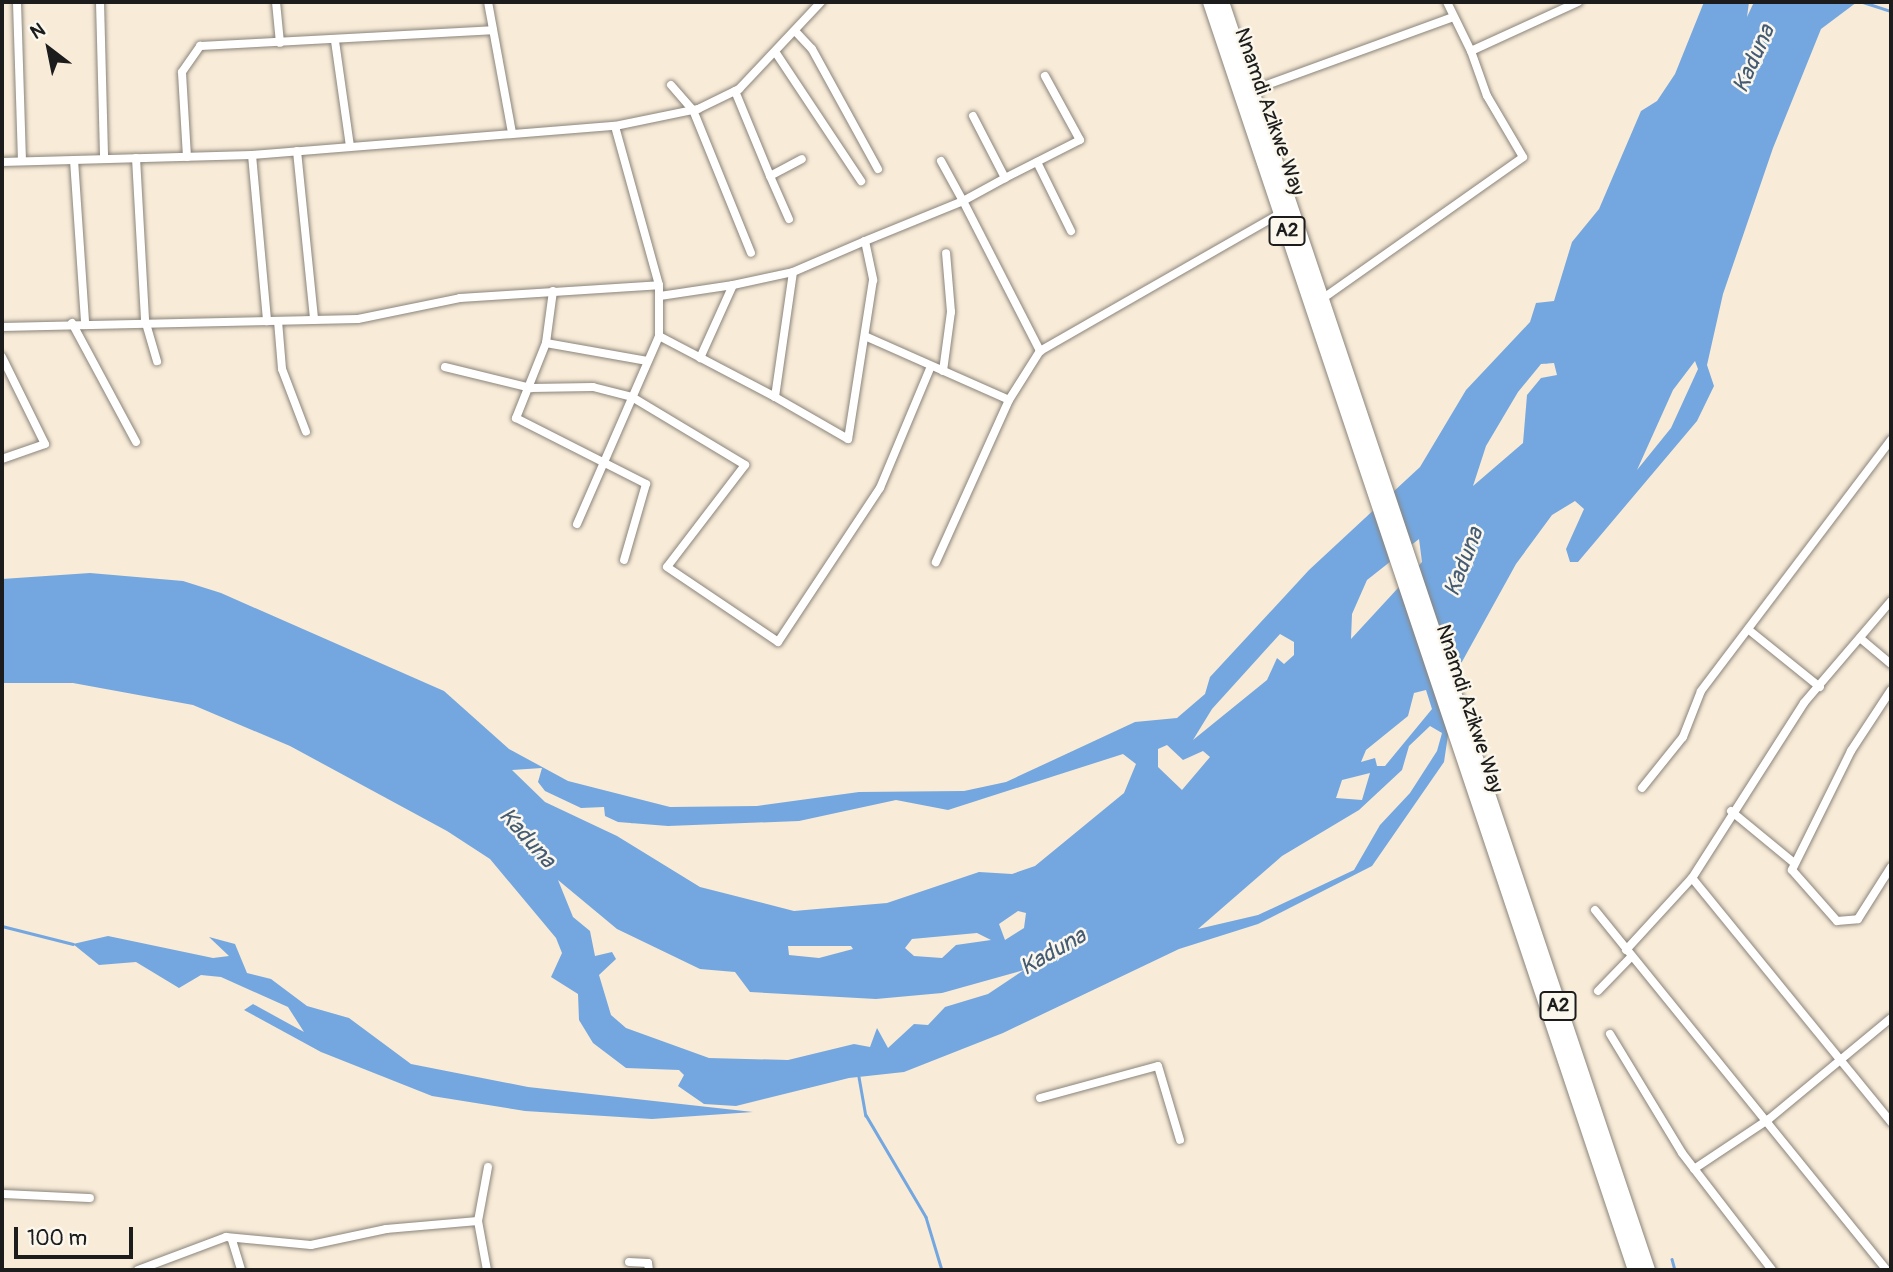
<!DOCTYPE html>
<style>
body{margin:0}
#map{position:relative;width:1893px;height:1272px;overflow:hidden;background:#f8ebd8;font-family:Pangolin,sans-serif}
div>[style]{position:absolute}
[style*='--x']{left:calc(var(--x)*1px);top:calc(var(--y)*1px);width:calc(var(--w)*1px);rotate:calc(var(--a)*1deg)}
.water>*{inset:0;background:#74a7e0}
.stream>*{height:2.5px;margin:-1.25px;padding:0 1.25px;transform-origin:1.25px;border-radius:1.25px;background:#74a7e0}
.roads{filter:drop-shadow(0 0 2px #8a847a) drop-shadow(0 0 2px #8a847a)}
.street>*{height:8px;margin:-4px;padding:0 4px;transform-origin:4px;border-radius:4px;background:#fff}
.highway>*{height:14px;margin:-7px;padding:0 7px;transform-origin:7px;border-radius:7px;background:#fff}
span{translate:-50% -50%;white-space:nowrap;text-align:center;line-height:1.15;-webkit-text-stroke:5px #fbf7ec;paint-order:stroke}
.shield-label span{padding:2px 5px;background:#fbf7ec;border:2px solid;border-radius:5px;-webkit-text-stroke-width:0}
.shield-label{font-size:19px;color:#1c1c1c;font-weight:700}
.street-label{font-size:21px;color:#1c1c1c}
.water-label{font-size:23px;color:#445b74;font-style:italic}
.frame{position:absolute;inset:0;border:4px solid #1c1c1c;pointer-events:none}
.north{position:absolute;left:14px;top:14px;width:70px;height:70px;-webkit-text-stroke:5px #fbf7ec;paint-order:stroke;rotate:328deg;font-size:19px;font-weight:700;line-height:28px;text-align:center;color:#1c1c1c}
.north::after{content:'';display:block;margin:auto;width:24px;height:32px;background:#1c1c1c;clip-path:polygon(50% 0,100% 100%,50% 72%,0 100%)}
.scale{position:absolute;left:14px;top:1227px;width:119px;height:32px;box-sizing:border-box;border:4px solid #1c1c1c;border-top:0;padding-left:9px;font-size:21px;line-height:24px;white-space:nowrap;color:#1c1c1c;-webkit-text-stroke:5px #fbf7ec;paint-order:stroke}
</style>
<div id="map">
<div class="water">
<div style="clip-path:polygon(evenodd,1704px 2px,1749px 2px,1747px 17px,1754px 2px,1857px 2px,1821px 29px,1773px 148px,1723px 294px,1707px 365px,1714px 386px,1697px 421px,1578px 562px,1570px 562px,1566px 549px,1584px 509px,1575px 501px,1552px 515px,1516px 564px,1458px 669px,1444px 762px,1372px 866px,1258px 924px,1179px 949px,1003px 1033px,904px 1072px,849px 1078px,736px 1106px,704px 1104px,678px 1086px,684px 1075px,679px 1070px,626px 1068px,593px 1043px,579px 1020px,578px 994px,551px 977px,562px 953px,556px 938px,490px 859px,447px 831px,290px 746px,193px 705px,73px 683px,2px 683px,2px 579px,90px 573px,183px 581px,221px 593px,444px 691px,509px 749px,568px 781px,670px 807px,757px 806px,859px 792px,964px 791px,1006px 782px,1135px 722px,1177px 718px,1205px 694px,1210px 677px,1309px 570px,1420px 467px,1466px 390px,1530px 322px,1536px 303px,1554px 301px,1572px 242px,1599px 209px,1641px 111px,1657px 101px,1675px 74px,1704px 2px,1695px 361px,1698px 369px,1671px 428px,1637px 470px,1673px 390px,1695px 361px,1704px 2px,1554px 363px,1557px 375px,1541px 378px,1527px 395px,1523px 443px,1473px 486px,1486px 446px,1518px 392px,1541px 364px,1554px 363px,1704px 2px,1419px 539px,1422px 562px,1351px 639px,1352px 614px,1367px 580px,1419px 539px,1704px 2px,1280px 634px,1294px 642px,1294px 655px,1284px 664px,1277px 658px,1267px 680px,1193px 740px,1212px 709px,1280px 634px,1704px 2px,1426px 690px,1432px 709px,1385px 766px,1377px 766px,1375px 758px,1361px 762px,1366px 750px,1408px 716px,1414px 693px,1426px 690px,1704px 2px,1430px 726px,1442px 733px,1437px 751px,1410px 793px,1380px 825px,1354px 870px,1258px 915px,1198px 929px,1282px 856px,1359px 810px,1402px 770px,1409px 746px,1430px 726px,1704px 2px,1167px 745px,1183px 760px,1203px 751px,1210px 757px,1182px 790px,1158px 767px,1158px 749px,1167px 745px,1704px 2px,1123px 754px,1136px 764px,1124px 793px,1035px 866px,1012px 874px,979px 872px,887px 903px,794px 911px,700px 887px,617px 836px,545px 802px,512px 770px,542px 768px,538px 782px,545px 791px,581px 808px,604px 807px,605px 816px,618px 822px,668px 826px,799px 821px,896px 800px,948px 810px,1123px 754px,1704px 2px,1370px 773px,1362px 800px,1336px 798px,1342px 780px,1370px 773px,1704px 2px,558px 880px,617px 929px,700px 969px,735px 972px,750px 992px,876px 999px,942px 993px,1024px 970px,988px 994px,945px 1007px,928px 1025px,914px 1024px,888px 1048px,877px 1028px,870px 1047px,854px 1044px,788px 1060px,709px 1058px,626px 1028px,611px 1015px,599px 975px,616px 959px,612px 952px,595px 956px,590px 931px,573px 917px,558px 880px,1704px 2px,1018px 911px,1026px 913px,1024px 928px,1005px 940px,999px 924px,1018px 911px,1704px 2px,977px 933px,991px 940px,956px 945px,942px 958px,914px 956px,905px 948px,912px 939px,977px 933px,1704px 2px,788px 946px,851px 946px,853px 949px,819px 958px,789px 955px,788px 946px)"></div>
<div style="clip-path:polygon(108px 936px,213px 958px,229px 956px,209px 937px,235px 944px,247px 973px,271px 979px,307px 1006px,349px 1018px,411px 1064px,528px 1087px,753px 1112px,652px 1119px,525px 1111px,432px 1096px,321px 1052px,244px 1010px,253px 1004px,304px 1032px,288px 1007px,221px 977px,201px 975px,179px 988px,136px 962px,99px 965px,73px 944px)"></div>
</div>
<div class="stream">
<div style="--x:1863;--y:2;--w:29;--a:18"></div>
<div style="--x:2;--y:926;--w:73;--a:14.2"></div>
<div style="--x:859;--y:1077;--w:39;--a:80"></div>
<div style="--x:866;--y:1115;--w:118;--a:59.5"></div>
<div style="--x:926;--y:1217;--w:55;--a:73.2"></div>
<div style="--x:1672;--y:1259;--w:11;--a:75"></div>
</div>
<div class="roads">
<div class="street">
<div style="--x:17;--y:2;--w:159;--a:88.2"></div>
<div style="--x:100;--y:2;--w:157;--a:88.5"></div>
<div style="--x:276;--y:2;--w:41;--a:84.4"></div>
<div style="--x:488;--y:2;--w:133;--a:79.6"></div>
<div style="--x:1447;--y:2;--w:55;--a:63.9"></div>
<div style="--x:1471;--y:51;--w:118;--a:-24.6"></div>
<div style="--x:796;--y:32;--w:23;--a:47"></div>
<div style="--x:812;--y:49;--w:137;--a:61.2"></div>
<div style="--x:335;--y:41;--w:106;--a:81.9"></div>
<div style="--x:776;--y:53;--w:154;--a:56.4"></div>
<div style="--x:671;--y:85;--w:33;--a:49"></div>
<div style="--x:693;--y:110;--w:154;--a:67.9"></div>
<div style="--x:735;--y:91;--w:92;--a:67.6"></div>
<div style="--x:770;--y:176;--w:36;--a:-28"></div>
<div style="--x:1250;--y:91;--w:216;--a:-20"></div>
<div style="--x:973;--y:116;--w:70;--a:62.7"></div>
<div style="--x:1005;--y:178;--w:84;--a:-26.9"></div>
<div style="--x:1080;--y:140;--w:73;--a:-118.7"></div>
<div style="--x:297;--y:151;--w:169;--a:84.2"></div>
<div style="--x:252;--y:155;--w:167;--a:84.8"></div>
<div style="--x:187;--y:157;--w:85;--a:-93.4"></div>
<div style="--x:182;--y:72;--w:32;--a:-55"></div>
<div style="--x:200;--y:46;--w:293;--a:-3.1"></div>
<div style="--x:136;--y:158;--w:162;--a:86.8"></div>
<div style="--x:145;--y:320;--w:43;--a:73.7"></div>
<div style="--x:74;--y:160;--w:162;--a:86.1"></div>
<div style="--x:941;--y:161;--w:46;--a:61.2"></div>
<div style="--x:963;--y:201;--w:48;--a:-28.7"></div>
<div style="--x:2;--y:162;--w:250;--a:-1.6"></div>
<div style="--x:252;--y:155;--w:364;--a:-4.6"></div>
<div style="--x:615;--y:126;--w:85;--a:-11.6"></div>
<div style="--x:698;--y:109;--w:46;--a:-26"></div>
<div style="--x:739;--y:89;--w:120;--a:-46.7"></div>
<div style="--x:1037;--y:162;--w:77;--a:63.8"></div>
<div style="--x:770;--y:176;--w:47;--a:66.2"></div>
<div style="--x:865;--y:241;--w:106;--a:-22.2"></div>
<div style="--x:963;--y:201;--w:169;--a:62.8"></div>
<div style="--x:553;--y:291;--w:52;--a:97.7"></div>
<div style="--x:546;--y:343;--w:81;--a:111.8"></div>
<div style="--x:516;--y:418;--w:146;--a:26.9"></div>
<div style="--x:646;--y:484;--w:79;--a:106.1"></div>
<div style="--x:660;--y:296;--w:74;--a:-8.6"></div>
<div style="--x:1322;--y:299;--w:246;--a:-35.2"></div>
<div style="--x:1523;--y:157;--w:71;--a:-120.5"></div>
<div style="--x:1487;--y:96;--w:48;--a:-109.6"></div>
<div style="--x:278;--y:321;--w:48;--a:85.2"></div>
<div style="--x:282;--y:369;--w:67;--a:69.1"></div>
<div style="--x:72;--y:323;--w:135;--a:61.7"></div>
<div style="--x:2;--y:327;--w:356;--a:-1.3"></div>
<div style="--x:358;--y:319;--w:104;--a:-11.6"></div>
<div style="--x:460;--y:298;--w:199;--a:-3.7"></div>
<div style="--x:659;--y:336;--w:131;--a:27.7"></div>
<div style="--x:775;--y:397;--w:126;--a:-81.8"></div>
<div style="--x:867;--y:337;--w:155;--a:23.9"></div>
<div style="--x:1009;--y:400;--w:178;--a:114.3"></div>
<div style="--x:546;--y:343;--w:103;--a:10.1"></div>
<div style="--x:2;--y:357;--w:97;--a:63.7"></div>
<div style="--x:45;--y:444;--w:46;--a:160.8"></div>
<div style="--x:700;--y:358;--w:80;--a:-65.7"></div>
<div style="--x:733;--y:285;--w:61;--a:-12.2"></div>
<div style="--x:793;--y:272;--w:78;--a:-23.3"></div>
<div style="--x:865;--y:241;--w:40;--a:78"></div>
<div style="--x:873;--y:280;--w:161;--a:98.9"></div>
<div style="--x:848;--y:439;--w:84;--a:-150.1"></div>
<div style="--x:445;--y:367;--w:89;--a:13.7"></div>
<div style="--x:531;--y:388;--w:62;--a:-0.9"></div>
<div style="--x:593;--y:387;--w:40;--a:14.4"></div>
<div style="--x:632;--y:397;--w:132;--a:31"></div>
<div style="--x:745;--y:465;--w:128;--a:127.4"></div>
<div style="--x:667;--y:567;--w:134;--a:34"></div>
<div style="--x:778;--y:642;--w:185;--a:-56.5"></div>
<div style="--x:880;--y:488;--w:132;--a:-67.3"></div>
<div style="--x:943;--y:371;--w:60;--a:-82.3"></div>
<div style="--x:951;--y:312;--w:59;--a:-94.8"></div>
<div style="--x:1009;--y:400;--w:58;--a:-57.7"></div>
<div style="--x:1040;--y:351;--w:278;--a:-29.8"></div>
<div style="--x:577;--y:524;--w:205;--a:-66.4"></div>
<div style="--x:659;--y:336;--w:51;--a:-90"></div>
<div style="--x:659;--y:285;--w:165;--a:-105.5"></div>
<div style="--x:1891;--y:601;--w:134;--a:130.5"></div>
<div style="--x:1804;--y:703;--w:208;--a:122.6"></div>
<div style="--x:1692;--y:878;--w:315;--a:50.8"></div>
<div style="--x:1749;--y:630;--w:91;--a:38.8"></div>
<div style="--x:1860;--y:638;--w:40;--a:40"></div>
<div style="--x:1891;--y:690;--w:73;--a:123.3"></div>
<div style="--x:1851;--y:751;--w:133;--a:116.4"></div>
<div style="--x:1792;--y:870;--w:68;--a:48.6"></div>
<div style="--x:1837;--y:921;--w:21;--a:-5"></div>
<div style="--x:1858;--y:919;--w:62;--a:-57.6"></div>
<div style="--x:1642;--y:788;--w:65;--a:-51.2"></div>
<div style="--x:1683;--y:737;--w:49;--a:-68.6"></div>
<div style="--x:1701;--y:691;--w:315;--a:-52.9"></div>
<div style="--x:1731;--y:811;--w:82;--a:39.5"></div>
<div style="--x:1595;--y:910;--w:464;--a:51"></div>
<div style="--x:1626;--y:950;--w:98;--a:-47.5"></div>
<div style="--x:1598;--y:991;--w:47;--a:-45.9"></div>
<div style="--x:1610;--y:1034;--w:139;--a:58.8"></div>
<div style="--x:1682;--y:1153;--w:148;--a:52.4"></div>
<div style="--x:1040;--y:1098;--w:122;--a:-15.2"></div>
<div style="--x:1158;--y:1066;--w:77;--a:73.4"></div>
<div style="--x:1694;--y:1169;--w:90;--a:-33.7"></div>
<div style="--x:1769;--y:1119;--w:158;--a:-39.6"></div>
<div style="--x:2;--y:1194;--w:88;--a:2.6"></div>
<div style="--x:478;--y:1221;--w:50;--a:79.6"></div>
<div style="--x:232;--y:1240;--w:31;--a:73"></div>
<div style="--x:629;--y:1262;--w:19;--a:3"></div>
<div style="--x:648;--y:1263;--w:7;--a:82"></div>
<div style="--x:138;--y:1270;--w:94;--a:-20.6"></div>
<div style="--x:226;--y:1237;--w:85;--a:5.4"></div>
<div style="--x:311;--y:1245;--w:77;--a:-12"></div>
<div style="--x:386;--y:1229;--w:92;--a:-5"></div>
<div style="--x:478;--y:1221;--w:55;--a:-79.5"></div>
</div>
<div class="highway">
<div style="--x:1210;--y:2;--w:1337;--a:71.47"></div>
<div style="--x:1222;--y:2;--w:1338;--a:71.43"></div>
</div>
</div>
<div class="shield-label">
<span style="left:1287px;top:231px">A2</span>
<span style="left:1558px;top:1006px">A2</span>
</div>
<div class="street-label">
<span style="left:1269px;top:112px;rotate:71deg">Nnamdi Azikwe Way</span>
<span style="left:1469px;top:709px;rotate:72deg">Nnamdi Azikwe Way</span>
</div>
<div class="water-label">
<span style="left:1754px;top:59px;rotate:-66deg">Kaduna</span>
<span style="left:1464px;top:562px;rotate:-69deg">Kaduna</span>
<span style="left:527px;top:838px;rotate:48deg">Kaduna</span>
<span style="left:1053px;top:952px;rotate:-30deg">Kaduna</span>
</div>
<div class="frame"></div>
<div class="north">N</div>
<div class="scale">100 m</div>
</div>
